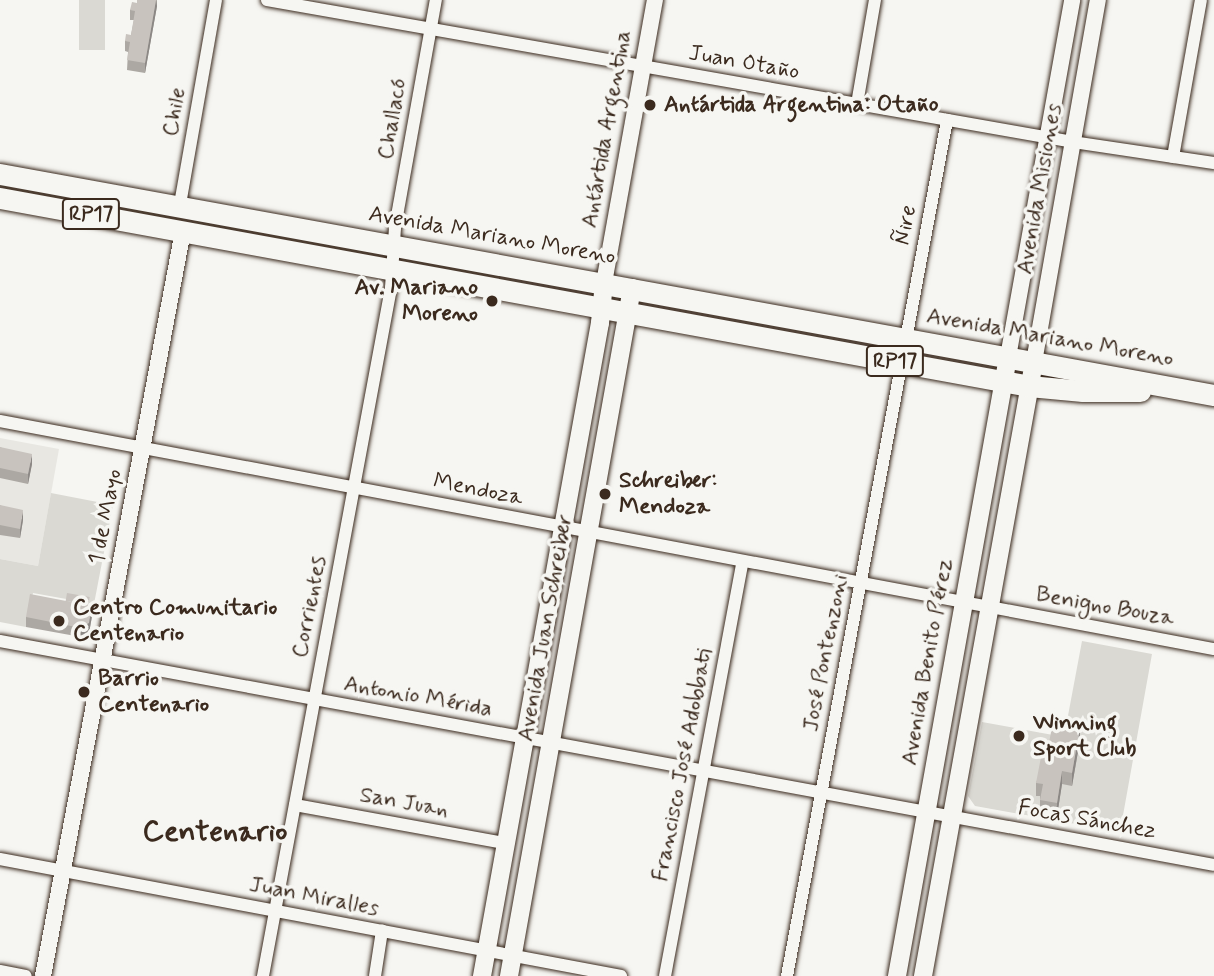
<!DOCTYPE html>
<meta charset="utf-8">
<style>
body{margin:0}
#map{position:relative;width:1214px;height:976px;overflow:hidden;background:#f6f6f2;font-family:Mynerve,sans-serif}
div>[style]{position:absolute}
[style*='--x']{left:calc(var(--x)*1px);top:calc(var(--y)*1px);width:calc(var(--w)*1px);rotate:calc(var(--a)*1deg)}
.built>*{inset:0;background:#e8e7e2}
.green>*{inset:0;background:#dad9d3;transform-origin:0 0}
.roads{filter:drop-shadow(0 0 2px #3b2a1e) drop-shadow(0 0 2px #3b2a1e)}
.minor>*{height:12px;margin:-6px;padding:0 6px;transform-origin:6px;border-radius:6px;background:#f6f6f2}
.tertiary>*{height:16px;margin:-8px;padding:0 8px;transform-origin:8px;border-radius:8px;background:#f6f6f2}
.secondary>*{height:18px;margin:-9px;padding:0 9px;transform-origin:9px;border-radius:9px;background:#f6f6f2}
.primary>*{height:21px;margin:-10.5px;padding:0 10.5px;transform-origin:10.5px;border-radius:10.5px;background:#f6f6f2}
.wall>*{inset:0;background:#aca8a3}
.shaded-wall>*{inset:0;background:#8c8885}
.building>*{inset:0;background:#c8c3be;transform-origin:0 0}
.dots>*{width:19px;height:19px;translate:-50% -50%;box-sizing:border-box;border:4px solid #f6f6f2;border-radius:50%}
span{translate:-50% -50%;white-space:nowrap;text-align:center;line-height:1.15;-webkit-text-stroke:7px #f6f6f2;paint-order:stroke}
.shield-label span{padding:2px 5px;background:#f6f6f2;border:2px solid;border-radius:5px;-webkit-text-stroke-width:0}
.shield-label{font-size:21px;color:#3b2a1e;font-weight:700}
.street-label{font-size:23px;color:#3b2a1e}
.poi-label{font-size:23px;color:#3b2a1e;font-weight:700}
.left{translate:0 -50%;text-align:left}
.right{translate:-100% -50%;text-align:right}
.district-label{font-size:30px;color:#3b2a1e;font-weight:700}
</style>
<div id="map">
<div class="built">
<div style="clip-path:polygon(0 438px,59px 449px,38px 566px,0 559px)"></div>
</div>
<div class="green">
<div style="left:79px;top:0;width:26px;height:50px"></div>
<div style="clip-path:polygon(51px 493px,113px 505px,94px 604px,33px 593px,26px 627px,0 622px,0 559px,38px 566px)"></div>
<div style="clip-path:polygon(1082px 641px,1152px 654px,1120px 832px,975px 806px,968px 796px,982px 722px,1064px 737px)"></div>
</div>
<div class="roads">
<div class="minor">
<div style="--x:267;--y:0;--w:818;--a:9.99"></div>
<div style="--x:1073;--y:142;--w:143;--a:8.5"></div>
<div style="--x:857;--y:104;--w:106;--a:-80.2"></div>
<div style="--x:1173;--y:157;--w:159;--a:-79.9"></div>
<div style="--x:179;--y:210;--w:213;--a:-80"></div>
<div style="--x:0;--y:421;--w:1235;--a:10.64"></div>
<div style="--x:0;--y:641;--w:1234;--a:10.45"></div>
<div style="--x:295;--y:805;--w:213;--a:10.3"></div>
<div style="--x:0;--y:859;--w:632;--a:10.67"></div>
<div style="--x:0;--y:971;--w:26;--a:11"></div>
<div style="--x:263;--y:976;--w:700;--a:-79.46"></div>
<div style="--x:391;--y:288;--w:61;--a:-86.2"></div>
<div style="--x:395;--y:227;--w:231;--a:-79.8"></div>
<div style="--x:375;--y:976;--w:46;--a:-81.2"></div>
<div style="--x:665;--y:976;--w:422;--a:-79.4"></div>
<div style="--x:787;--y:976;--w:871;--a:-79.41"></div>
</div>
<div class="tertiary">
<div style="--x:604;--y:283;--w:288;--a:-79.8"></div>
<div style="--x:1008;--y:357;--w:363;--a:-79.8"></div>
<div style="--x:1034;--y:362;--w:368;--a:-80"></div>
<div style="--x:43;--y:976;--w:758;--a:-79.36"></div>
</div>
<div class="secondary">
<div style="--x:482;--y:976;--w:664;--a:-79.76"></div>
<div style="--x:600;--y:323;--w:40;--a:-84.3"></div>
<div style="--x:509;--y:976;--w:699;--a:-79.86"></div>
<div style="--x:897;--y:976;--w:629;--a:-79.83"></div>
<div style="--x:923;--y:976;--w:624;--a:-79.75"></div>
</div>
<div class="primary">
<div style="--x:0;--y:174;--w:1234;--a:10.32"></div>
<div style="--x:0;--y:198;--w:1046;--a:10.35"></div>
<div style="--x:1029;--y:386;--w:54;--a:5.3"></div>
<div style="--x:1083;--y:391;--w:57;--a:0"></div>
</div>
</div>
<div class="wall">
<div style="clip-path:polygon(157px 0,157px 6px,145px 73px,127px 70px,128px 52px,125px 51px,125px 41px,131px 35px,134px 20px,130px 20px,130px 10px,137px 3px)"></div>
<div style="clip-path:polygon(0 447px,32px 464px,28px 484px,0 478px)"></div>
<div style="clip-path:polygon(0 505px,23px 520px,20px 538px,0 535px)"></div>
<div style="clip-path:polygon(65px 601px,89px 605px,92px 616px,89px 633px,81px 637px,26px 627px,26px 617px)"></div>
<div style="clip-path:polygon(1080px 740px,1072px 786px,1062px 784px,1057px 816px,1040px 813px,1040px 796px,1036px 796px,1036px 783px,1046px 758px)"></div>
</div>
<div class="shaded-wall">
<div style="clip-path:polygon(156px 0,157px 6px,145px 73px,145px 63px)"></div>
<div style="clip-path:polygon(32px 454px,32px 464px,28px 484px,28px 474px)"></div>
<div style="clip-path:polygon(23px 510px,23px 520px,20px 538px,20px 529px)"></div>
<div style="clip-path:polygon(92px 606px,92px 616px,89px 633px,81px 637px,81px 628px)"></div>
<div style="clip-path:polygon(1080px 727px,1080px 740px,1072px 786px,1072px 773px)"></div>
<div style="clip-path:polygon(1062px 771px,1062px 784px,1057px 816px,1057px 803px)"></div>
</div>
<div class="building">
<div style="clip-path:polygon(137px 0,156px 0,145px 63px,127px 60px,130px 42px,125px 41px,126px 34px,131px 35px,135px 11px,130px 10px,132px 2px,137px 3px)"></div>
<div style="clip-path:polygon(0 447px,32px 454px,28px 474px,0 468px)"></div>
<div style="clip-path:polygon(0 505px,23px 510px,20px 529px,0 525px)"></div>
<div style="left:67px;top:593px;width:23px;height:8px;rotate:10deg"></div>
<div style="clip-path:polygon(30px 594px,92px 606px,89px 623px,81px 628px,26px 617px)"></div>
<div style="clip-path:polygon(1053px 722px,1080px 727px,1072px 773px,1062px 771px,1057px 803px,1040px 800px,1043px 784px,1036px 783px,1041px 757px,1046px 758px)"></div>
</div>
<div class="dots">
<div style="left:650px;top:105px;background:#3b2a1e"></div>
<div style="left:492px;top:301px;background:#3b2a1e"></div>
<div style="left:605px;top:494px;background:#3b2a1e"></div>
<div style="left:59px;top:621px;background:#3b2a1e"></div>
<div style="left:84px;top:692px;background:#3b2a1e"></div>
<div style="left:1019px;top:736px;background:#3b2a1e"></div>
</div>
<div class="shield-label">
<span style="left:91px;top:214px">RP17</span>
<span style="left:895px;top:361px">RP17</span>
</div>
<div class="street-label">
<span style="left:744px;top:63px;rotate:10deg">Juan Otaño</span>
<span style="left:175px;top:112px;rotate:-80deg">Chile</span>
<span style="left:393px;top:119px;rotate:-80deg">Challacó</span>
<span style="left:607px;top:129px;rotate:-80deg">Antártida Argentina</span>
<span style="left:1040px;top:189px;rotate:-80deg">Avenida Misiones</span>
<span style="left:906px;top:225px;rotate:-79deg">Ñire</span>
<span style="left:492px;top:236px;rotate:10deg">Avenida Mariano Moreno</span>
<span style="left:1050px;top:338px;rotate:10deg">Avenida Mariano Moreno</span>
<span style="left:478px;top:490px;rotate:11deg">Mendoza</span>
<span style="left:106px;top:517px;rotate:-79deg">1 de Mayo</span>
<span style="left:310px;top:607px;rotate:-79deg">Corrientes</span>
<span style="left:1105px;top:607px;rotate:10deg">Benigno Bouza</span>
<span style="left:546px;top:628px;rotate:-80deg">Avenida Juan Schreiber</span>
<span style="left:826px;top:653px;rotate:-79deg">José Pontenzoni</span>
<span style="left:928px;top:662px;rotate:-80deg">Avenida Benito Pérez</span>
<span style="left:418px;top:697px;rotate:10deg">Antonio Mérida</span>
<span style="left:683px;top:765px;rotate:-79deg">Francisco José Adobbati</span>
<span style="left:404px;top:803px;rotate:10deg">San Juan</span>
<span style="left:1087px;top:820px;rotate:10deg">Focas Sánchez</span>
<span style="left:314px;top:897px;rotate:11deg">Juan Miralles</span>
</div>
<div class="poi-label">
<span class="left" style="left:664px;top:105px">Antártida Argentina: Otaño</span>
<span class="right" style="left:478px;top:301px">Av. Mariano<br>Moreno</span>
<span class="left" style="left:619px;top:494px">Schreiber:<br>Mendoza</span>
<span class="left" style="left:73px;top:621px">Centro Comunitario<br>Centenario</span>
<span class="left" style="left:98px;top:692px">Barrio<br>Centenario</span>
<span class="left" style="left:1033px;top:736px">Winning<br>Sport Club</span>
</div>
<div class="district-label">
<span style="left:215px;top:832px">Centenario</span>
</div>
</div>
